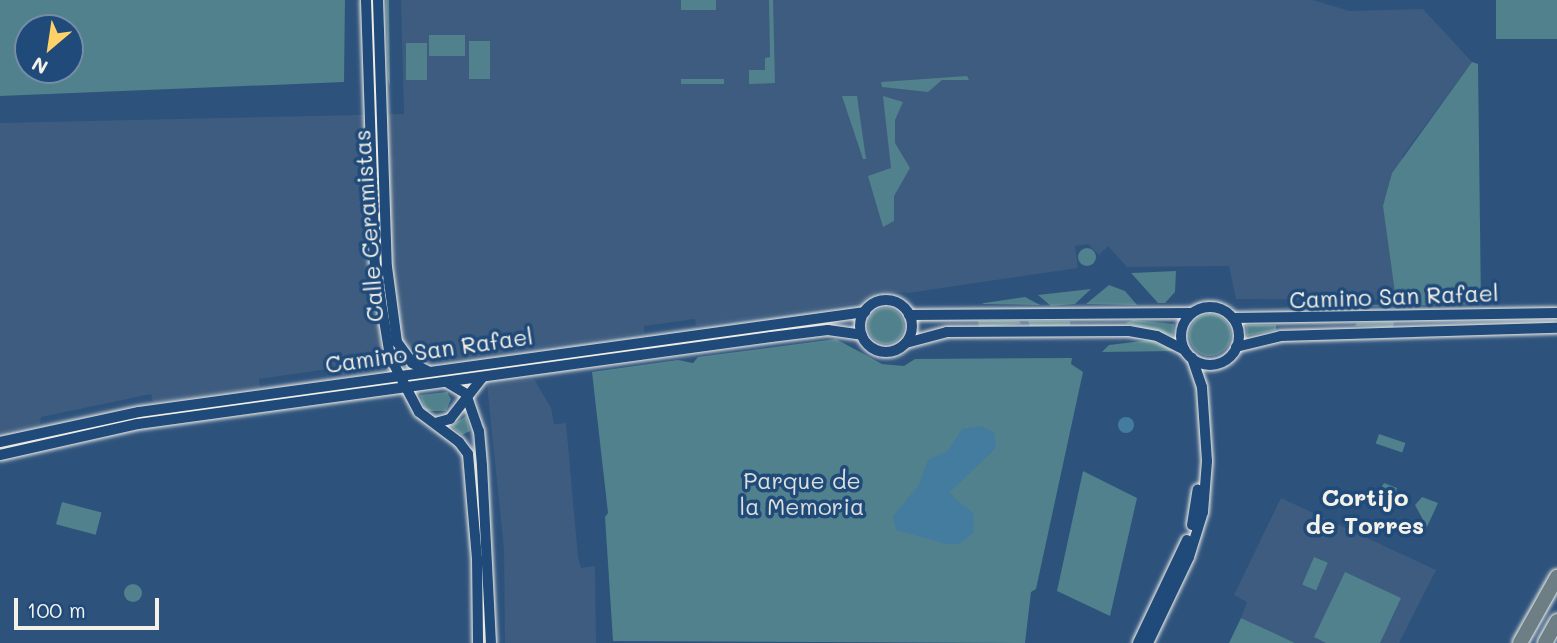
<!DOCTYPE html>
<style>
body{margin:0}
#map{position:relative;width:1557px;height:643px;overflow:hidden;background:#2d527c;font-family:Mali,sans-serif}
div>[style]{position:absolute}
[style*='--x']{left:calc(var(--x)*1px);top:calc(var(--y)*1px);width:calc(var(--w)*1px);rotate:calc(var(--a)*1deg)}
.built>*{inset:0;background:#3e5c7f}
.green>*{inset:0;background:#50818c;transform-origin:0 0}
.round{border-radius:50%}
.water>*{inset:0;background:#447ca0}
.roads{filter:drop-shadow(0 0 2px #f4f1e8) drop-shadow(0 0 2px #f4f1e8)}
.secondary>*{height:10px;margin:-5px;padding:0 5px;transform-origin:5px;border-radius:5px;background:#1f4a7a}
.secondary>.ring{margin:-5px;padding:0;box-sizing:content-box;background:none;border:10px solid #1f4a7a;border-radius:50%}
.highway>*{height:14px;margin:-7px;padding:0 7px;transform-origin:7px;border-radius:7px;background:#6d7e84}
span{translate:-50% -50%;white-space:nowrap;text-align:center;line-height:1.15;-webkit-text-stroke:7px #1f4a7a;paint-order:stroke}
.street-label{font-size:23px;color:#f4f1e8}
.park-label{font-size:23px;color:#dbe0da}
.neighbourhood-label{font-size:24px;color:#f4f1e8;font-weight:700}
.north{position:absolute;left:14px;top:14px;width:70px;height:70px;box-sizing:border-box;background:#1f4a7a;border:2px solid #748da6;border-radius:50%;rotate:209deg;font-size:19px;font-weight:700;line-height:28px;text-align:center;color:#f4f1e8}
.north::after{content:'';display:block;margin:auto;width:24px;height:32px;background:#ffd166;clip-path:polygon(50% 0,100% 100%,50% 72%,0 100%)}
.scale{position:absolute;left:14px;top:598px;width:145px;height:32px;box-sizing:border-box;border:4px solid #f4f1e8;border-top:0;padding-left:9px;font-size:21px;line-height:24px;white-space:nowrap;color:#f4f1e8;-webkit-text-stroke:5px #1f4a7a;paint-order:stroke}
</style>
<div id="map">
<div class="built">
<div style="clip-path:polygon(401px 0,1313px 0,1349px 11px,1423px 9px,1472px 62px,1402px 157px,1396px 300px,1236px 299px,1229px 266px,1127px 267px,1108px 246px,1099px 255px,1088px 244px,1075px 246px,1078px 268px,908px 293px,878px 291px,859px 303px,696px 326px,695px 319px,644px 326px,644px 333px,342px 375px,340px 368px,335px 368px,259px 379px,260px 387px,153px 402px,151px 394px,41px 417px,40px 424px,0 433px,0 123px,404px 114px)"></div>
<div style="clip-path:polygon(534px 379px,551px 408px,554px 424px,566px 423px,578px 557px,581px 568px,595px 566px,596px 643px,505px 643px,504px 549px,487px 385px)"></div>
<div style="clip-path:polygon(1281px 498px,1436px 570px,1399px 643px,1295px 643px,1241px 618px,1247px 602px,1234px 595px)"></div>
</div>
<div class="green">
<div style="clip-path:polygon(evenodd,0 0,345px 0,344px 82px,0 96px,0 0,28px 28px,70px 28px,70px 70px,28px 70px,28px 28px)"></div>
<div style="clip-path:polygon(386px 0,389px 0,390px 86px,388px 79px)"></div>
<div style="left:681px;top:0;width:35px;height:10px"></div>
<div style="clip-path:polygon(769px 0,773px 0,775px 83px,749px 84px,749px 70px,765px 70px,765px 58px,770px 57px)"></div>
<div style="left:1496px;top:0;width:61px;height:39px"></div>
<div style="left:429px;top:35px;width:36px;height:21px"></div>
<div style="left:469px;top:41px;width:21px;height:38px"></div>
<div style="left:406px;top:43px;width:21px;height:37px"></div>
<div style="clip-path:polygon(1472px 62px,1478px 64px,1481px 304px,1246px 309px,1401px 304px,1396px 300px,1383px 206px,1392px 173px)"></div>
<div style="clip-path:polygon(967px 76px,969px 80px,942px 80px,928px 92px,882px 87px,881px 82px)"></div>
<div style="left:681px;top:79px;width:43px;height:5px"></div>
<div style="clip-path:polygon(842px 96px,857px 96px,866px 159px,863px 159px)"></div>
<div style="clip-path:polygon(883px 96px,903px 102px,895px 120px,895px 143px,910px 168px,894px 196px,894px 221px,883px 227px,868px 176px,891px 168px)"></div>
<div class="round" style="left:1078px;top:248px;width:18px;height:18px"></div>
<div style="clip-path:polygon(1176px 271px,1175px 292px,1165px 303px,1158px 303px,1131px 273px)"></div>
<div style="clip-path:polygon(1109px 285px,1125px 291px,1137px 305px,1086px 304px)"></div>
<div style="clip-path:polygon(1091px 289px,1075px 304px,1051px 306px,1038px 295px)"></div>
<div style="clip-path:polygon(1025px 297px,1040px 305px,982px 304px,984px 303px)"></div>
<div class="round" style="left:868px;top:308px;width:36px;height:36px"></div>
<div class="round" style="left:1189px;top:314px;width:42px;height:42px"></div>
<div style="clip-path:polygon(1133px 320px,1174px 324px,1173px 336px,1125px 323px)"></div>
<div style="clip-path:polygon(978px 321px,1019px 321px,1021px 324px,979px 327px)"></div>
<div style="clip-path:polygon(1028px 321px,1070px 321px,1070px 325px,1030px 326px)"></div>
<div style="clip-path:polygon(1394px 322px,1393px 327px,1355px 326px,1357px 323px)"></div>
<div style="clip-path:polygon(1246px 325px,1276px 325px,1276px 330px,1247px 336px)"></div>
<div style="clip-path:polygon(836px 339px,882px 364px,904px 366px,915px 359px,1072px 358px,1071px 364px,1083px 372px,1036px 589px,1031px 592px,1025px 643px,613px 641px,605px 517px,608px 513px,592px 372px,678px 360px,693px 363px,698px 357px)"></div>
<div style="clip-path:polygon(1150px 340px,1175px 351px,1102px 352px,1109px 345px)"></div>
<div style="clip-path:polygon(447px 392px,451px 399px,446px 411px,426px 411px,420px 395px)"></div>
<div style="clip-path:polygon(466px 416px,470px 431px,462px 435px,451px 426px)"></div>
<div style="left:1379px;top:434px;width:28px;height:10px;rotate:19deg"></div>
<div style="clip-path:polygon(1083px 471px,1137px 498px,1110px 616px,1057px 591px)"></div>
<div style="clip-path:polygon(1384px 483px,1397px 488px,1392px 509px,1381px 488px)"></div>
<div style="clip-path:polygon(1422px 497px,1438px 503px,1427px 527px,1415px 505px)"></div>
<div style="left:62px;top:502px;width:41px;height:23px;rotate:15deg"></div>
<div style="left:1314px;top:557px;width:15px;height:30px;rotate:23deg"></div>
<div style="clip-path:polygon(1345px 572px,1401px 598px,1380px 643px,1326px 643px,1314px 637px)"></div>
<div class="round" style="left:124px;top:584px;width:18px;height:18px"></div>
<div style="clip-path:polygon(1241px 618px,1265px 629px,1295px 643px,1229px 643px)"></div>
</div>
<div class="water">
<div class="round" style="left:1118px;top:417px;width:16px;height:16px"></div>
<div style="clip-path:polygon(980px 426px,994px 432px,996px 448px,949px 493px,973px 513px,974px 533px,959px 544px,946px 544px,896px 530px,893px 516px,919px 485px,928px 460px,948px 451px,962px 429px)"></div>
</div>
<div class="roads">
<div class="secondary">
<div style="--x:366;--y:0;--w:265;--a:88.1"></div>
<div style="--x:375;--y:265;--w:93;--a:80.7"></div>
<div style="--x:390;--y:357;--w:62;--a:62.2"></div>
<div style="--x:419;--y:412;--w:50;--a:36.9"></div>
<div style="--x:459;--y:442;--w:15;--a:53"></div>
<div style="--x:468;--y:454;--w:104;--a:85.1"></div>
<div style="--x:477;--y:558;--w:85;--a:89.3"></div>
<div style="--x:378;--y:0;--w:267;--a:88.1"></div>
<div style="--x:387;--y:267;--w:76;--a:82.4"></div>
<div style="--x:397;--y:342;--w:26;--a:54"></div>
<div style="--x:412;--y:363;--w:18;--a:27"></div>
<div class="ring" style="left:860px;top:300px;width:42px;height:42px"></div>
<div class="ring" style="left:1181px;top:307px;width:48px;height:48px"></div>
<div style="--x:909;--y:315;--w:282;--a:-0.4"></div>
<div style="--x:1233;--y:318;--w:324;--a:-0.9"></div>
<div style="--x:906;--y:343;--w:42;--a:-15"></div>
<div style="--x:947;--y:332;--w:182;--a:-0.3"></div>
<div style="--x:1129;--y:331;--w:28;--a:10"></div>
<div style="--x:1157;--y:336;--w:30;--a:27"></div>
<div style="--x:1236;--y:347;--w:46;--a:-13.7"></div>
<div style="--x:1281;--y:336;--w:276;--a:-1.7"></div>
<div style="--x:448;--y:383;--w:21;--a:31"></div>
<div style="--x:466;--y:394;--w:39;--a:71"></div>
<div style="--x:479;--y:431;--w:35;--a:85"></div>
<div style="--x:482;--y:466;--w:177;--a:87.1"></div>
<div style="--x:435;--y:423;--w:16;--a:-15"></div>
<div style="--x:450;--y:419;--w:52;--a:-52"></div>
<div style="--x:0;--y:442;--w:142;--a:-12.2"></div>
<div style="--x:139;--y:412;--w:733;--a:-7.84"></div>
<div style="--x:0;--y:455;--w:141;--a:-12.7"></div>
<div style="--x:138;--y:424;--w:639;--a:-7.83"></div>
<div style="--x:771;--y:337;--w:57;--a:-7"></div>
<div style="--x:828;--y:330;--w:34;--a:8"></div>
<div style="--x:1192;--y:525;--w:36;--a:-81"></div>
<div style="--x:1138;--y:643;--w:114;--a:-64.6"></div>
<div style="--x:1148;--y:643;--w:95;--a:-64.5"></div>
<div style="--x:1189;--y:557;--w:47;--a:-72.7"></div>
<div style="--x:1203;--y:512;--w:51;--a:-85.5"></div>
<div style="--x:1207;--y:461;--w:74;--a:-93.9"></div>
<div style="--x:1202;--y:387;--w:31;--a:-109"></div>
</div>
<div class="highway">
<div style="--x:1520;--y:643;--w:76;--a:-60.7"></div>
<div style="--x:1545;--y:643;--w:25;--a:-61"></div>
</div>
</div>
<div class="street-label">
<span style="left:368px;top:226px;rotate:-94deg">Calle Ceramistas</span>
<span style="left:1394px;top:296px;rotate:-2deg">Camino San Rafael</span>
<span style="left:429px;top:350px;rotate:-8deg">Camino San Rafael</span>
</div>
<div class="park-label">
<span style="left:802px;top:493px">Parque de<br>la Memoria</span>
</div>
<div class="neighbourhood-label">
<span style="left:1365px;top:511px">Cortijo<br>de Torres</span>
</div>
<div class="north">N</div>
<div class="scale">100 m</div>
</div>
